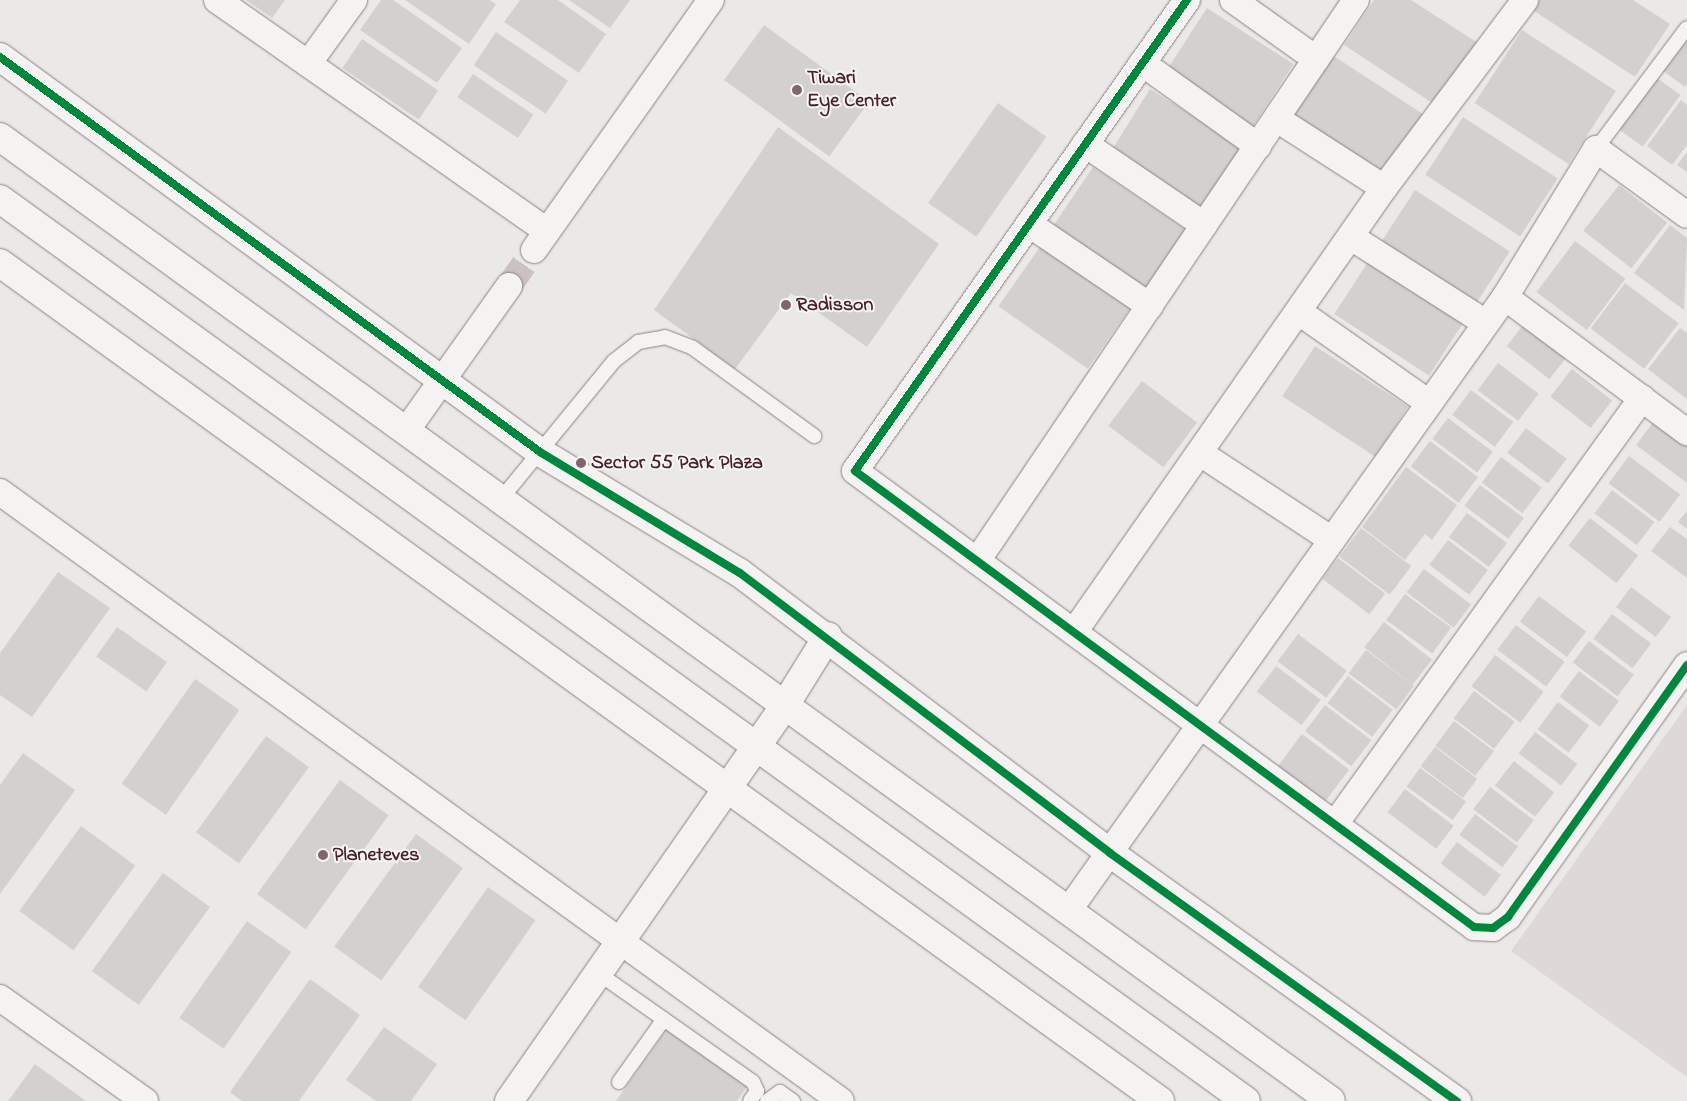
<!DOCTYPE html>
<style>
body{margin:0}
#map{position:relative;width:1687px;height:1101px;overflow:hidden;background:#ebe9e7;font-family:"Indie Flower",sans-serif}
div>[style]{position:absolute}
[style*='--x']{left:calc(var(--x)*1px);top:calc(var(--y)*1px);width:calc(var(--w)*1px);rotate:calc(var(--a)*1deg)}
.green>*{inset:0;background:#ded8d7}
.building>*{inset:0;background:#d3d0cf;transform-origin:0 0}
.minor-tunnel>*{height:26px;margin-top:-13px;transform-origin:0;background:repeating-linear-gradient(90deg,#cbc1c1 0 26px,transparent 0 39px)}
.roads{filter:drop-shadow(0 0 1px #8b8283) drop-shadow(0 0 1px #8b8283)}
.service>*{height:14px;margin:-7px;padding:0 7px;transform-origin:7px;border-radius:7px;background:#f4f3f1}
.minor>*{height:26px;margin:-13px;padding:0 13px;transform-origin:13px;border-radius:13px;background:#f4f3f1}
.tertiary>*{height:28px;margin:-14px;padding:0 14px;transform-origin:14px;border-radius:14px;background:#f4f3f1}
.cycleway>*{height:8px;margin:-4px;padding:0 4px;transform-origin:4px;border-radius:4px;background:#00873e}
.dots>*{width:14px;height:14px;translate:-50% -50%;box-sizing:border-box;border:2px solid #f6f6f2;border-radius:50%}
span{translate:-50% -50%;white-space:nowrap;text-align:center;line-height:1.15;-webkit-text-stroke:4px #f6f6f2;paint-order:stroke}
.poi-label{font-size:20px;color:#4a1f2b;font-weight:700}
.left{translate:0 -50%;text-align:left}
</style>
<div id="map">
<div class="green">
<div style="clip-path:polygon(1687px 705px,1687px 1077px,1511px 951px)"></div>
</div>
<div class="building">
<div style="clip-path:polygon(246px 0,285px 0,272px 18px)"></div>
<div style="clip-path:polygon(381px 0,393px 0,462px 48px,437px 83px,360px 30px)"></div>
<div style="clip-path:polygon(405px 0,490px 0,496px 4px,469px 44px)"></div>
<div style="clip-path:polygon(520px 0,558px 0,606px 34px,579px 73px,504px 22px)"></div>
<div style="clip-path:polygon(569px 0,630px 0,610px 28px)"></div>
<div style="clip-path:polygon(1374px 0,1411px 0,1478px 43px,1437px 106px,1344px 45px)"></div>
<div style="clip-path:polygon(1536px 0,1633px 0,1670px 24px,1635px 77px,1531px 9px)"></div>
<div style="left:1207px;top:8px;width:103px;height:75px;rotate:33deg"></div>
<div style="left:764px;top:25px;width:130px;height:68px;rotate:36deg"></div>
<div style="left:1522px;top:30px;width:112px;height:87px;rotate:33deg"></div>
<div style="left:496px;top:32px;width:87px;height:40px;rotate:34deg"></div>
<div style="clip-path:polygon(1687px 37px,1687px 84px,1685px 87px,1662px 70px)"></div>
<div style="left:362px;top:39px;width:92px;height:35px;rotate:34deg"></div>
<div style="left:1332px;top:55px;width:113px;height:77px;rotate:33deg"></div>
<div style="left:473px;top:74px;width:73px;height:28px;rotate:34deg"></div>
<div style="left:1657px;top:78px;width:29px;height:64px;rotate:36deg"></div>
<div style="left:1150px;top:89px;width:109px;height:75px;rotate:32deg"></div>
<div style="clip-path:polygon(1681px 100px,1687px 105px,1687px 145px,1672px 165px,1647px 146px)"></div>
<div style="left:998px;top:103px;width:59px;height:122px;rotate:35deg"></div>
<div style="left:1463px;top:117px;width:113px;height:69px;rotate:33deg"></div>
<div style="clip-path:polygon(778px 127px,939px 244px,867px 347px,791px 293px,735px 369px,654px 310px)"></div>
<div style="clip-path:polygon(1687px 152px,1687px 172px,1677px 165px)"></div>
<div style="left:1093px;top:167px;width:114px;height:74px;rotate:34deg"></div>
<div style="left:1619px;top:185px;width:61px;height:58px;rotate:38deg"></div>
<div style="left:1415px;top:190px;width:113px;height:64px;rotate:33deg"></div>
<div style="clip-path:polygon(1670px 225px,1687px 238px,1684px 310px,1634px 273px)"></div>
<div style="left:1575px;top:241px;width:63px;height:64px;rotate:37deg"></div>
<div style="left:1042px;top:244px;width:109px;height:76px;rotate:35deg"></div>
<div style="left:1368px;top:262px;width:113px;height:62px;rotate:33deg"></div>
<div style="left:1625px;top:283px;width:67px;height:57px;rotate:37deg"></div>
<div style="left:1524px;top:324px;width:54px;height:28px;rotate:38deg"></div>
<div style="clip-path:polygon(1680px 328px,1687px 333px,1687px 399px,1648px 369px)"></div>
<div style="left:1315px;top:346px;width:111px;height:60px;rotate:33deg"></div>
<div style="left:1498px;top:363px;width:51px;height:34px;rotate:37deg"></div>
<div style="left:1572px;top:369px;width:51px;height:35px;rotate:38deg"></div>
<div style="left:1142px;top:381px;width:69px;height:56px;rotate:37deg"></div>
<div style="left:1471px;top:390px;width:53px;height:31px;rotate:37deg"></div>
<div style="clip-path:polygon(1657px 417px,1687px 440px,1687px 483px,1636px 445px)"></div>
<div style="left:1448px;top:418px;width:56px;height:26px;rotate:37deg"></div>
<div style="left:1526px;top:428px;width:51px;height:31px;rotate:37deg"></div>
<div style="left:1430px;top:441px;width:60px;height:32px;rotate:37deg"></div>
<div style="left:1629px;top:456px;width:64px;height:34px;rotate:37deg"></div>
<div style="left:1501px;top:457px;width:51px;height:32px;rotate:37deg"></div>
<div style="clip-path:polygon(1406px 467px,1457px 505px,1432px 540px,1425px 534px,1405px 560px,1362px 527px)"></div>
<div style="left:1480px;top:485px;width:55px;height:26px;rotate:37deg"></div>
<div style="left:1612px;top:490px;width:53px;height:29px;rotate:37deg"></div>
<div style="clip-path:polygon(1687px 511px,1687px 529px,1678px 522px)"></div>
<div style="left:1467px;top:513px;width:50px;height:30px;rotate:37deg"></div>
<div style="left:1590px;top:518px;width:61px;height:35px;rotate:38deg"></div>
<div style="clip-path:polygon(1670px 527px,1687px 539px,1687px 578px,1651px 551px)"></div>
<div style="left:1361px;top:528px;width:63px;height:36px;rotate:37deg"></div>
<div style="left:1448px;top:540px;width:50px;height:31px;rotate:37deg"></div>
<div style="left:1338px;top:558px;width:59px;height:26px;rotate:37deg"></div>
<div style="left:1424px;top:569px;width:59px;height:29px;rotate:37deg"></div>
<div style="clip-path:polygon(58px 572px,110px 608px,32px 717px,0 695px,0 653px)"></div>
<div style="left:1631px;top:587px;width:50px;height:25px;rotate:37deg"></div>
<div style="left:1405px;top:594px;width:57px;height:32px;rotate:36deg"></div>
<div style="left:1539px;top:596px;width:59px;height:32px;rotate:37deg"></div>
<div style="left:1612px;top:614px;width:49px;height:31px;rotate:37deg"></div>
<div style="left:1384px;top:622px;width:61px;height:32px;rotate:38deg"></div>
<div style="left:1516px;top:625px;width:61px;height:31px;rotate:37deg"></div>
<div style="left:117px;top:627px;width:61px;height:36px;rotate:35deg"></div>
<div style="left:1298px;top:634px;width:61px;height:34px;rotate:37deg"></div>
<div style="left:1589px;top:641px;width:56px;height:27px;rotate:37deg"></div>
<div style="left:1366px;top:650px;width:60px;height:29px;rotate:37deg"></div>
<div style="left:1495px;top:655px;width:61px;height:39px;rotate:37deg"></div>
<div style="left:1276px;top:666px;width:56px;height:32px;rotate:37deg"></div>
<div style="left:1579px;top:671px;width:50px;height:32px;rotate:37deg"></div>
<div style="left:1348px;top:676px;width:56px;height:34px;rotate:37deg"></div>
<div style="left:195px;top:679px;width:54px;height:128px;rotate:35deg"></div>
<div style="left:1474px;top:691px;width:51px;height:34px;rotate:37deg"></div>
<div style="left:1558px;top:702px;width:39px;height:34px;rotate:37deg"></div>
<div style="left:1325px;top:705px;width:58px;height:33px;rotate:37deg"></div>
<div style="left:1454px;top:721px;width:50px;height:31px;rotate:37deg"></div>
<div style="left:1535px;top:732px;width:53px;height:27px;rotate:37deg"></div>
<div style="left:1302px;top:734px;width:59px;height:40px;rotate:37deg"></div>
<div style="left:266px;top:736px;width:53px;height:119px;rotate:36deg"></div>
<div style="left:1435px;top:747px;width:53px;height:24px;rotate:37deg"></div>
<div style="clip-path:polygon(23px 753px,75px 790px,0 894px,0 785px)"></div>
<div style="left:1514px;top:761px;width:51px;height:31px;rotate:38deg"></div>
<div style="left:1420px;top:768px;width:57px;height:23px;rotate:36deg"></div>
<div style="left:340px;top:780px;width:60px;height:141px;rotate:36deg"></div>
<div style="left:1490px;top:787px;width:55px;height:28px;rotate:37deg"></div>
<div style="left:1405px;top:789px;width:61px;height:29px;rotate:37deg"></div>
<div style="left:1475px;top:814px;width:54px;height:26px;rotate:37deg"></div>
<div style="left:81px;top:826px;width:67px;height:105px;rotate:36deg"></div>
<div style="left:416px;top:834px;width:58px;height:139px;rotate:36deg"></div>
<div style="left:1457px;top:842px;width:55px;height:27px;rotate:37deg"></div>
<div style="left:163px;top:873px;width:58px;height:121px;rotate:36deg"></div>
<div style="left:488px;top:887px;width:58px;height:122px;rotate:35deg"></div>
<div style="left:247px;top:921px;width:54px;height:118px;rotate:35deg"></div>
<div style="clip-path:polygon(310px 979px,360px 1015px,299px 1101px,242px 1101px,230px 1092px)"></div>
<div style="clip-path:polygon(384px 1027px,437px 1064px,411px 1101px,376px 1101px,346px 1080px)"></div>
<div style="clip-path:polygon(667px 1029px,748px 1085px,737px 1101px,616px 1101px)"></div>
<div style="clip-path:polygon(35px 1064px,86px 1101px,8px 1101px)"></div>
</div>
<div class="minor-tunnel">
<div style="--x:509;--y:286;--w:44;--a:-55.2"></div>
</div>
<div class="roads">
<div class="service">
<div style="--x:1596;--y:149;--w:151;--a:-53.1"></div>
<div style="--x:501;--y:499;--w:178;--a:-50.7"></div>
<div style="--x:614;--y:361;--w:31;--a:-38"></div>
<div style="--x:638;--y:342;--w:27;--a:-10"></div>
<div style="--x:665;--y:337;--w:30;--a:21"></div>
<div style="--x:693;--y:348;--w:150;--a:36"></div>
<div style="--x:598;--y:973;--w:189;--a:35.1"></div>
<div style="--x:753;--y:1082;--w:10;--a:66"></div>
<div style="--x:757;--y:1091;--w:12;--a:125"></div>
<div style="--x:619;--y:1082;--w:77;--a:-54.5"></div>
<div style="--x:767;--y:1101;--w:16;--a:-35"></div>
<div style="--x:780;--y:1092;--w:16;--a:35"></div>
</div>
<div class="minor">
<div style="--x:217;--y:0;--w:403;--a:35"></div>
<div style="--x:1187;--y:0;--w:576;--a:125.18"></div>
<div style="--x:855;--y:471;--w:769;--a:36.38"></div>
<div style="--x:1474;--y:927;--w:19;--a:3"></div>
<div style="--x:1493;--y:928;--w:19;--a:-36"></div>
<div style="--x:1508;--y:917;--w:309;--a:-54.6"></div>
<div style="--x:1233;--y:0;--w:102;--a:35.4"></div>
<div style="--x:1142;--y:63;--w:143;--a:35.6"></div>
<div style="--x:308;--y:64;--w:79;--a:-54.3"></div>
<div style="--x:1277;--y:119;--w:127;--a:32.8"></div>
<div style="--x:1085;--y:144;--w:144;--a:34.2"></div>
<div style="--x:1029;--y:224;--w:146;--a:34.1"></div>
<div style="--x:1351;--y:237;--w:160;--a:32.5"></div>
<div style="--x:534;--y:250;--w:306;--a:-54.7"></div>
<div style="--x:1505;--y:297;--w:227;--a:36.6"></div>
<div style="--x:1299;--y:312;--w:159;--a:35"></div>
<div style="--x:406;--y:431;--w:178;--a:-54.6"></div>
<div style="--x:1200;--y:453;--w:158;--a:33.4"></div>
<div style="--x:0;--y:492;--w:1038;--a:35.91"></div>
<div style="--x:977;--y:561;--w:677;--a:-55.96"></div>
<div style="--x:1074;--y:632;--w:542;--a:-55.08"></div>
<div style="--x:1384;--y:188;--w:235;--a:-53.1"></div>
<div style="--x:1335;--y:824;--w:525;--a:-54.22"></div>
<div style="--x:1068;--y:911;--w:754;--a:-54.56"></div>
<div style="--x:1505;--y:297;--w:174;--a:-58.4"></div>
<div style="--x:1596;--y:149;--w:112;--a:36"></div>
<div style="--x:0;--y:998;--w:178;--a:35.4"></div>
</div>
<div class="tertiary">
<div style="--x:0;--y:57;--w:669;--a:36.18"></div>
<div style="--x:540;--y:452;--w:234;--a:31.2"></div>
<div style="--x:740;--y:573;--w:464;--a:37.1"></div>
<div style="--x:1110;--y:853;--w:427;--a:35.6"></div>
<div style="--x:0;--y:137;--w:1643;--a:35.91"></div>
<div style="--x:0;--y:199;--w:1538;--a:35.9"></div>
<div style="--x:0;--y:263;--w:1431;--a:35.84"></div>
<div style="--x:509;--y:1101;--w:483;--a:-55.1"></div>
<div style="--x:785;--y:705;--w:81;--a:-58.1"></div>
</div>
</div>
<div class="cycleway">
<div style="--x:1187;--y:0;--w:576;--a:125.18"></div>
<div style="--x:855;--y:471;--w:769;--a:36.38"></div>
<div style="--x:1474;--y:927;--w:19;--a:3"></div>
<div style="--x:1493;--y:928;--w:19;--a:-36"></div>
<div style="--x:1508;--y:917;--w:309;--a:-54.6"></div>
<div style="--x:0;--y:57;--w:669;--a:36.18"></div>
<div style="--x:540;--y:452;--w:234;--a:31.2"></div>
<div style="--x:740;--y:573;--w:464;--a:37.1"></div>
<div style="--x:1110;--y:853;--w:427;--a:35.6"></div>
</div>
<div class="dots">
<div style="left:797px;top:90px;background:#82666d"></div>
<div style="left:786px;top:305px;background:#82666d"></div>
<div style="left:581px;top:463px;background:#82666d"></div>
<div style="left:323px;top:855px;background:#82666d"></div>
</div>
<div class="poi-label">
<span class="left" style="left:807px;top:90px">Tiwari<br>Eye Center</span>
<span class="left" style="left:796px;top:305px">Radisson</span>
<span class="left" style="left:591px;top:463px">Sector 55 Park Plaza</span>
<span class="left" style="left:333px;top:855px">Planeteves</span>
</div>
</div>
